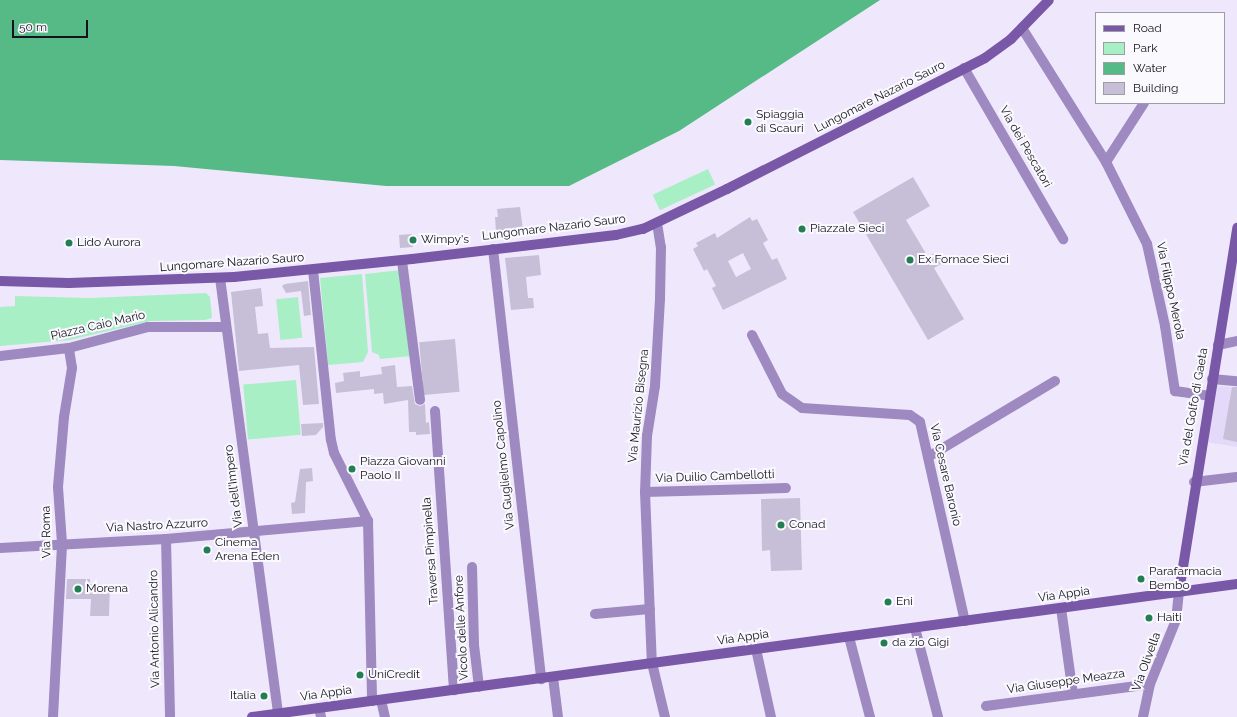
<!DOCTYPE html>
<style>
body{margin:0}
#map{position:relative;width:1237px;height:717px;overflow:hidden;background:#efe8fd;font-family:Raleway,sans-serif}
div>[style]{position:absolute}
[style*='--x']{left:calc(var(--x)*1px);top:calc(var(--y)*1px);width:calc(var(--w)*1px);rotate:calc(var(--a)*1deg)}
.built>*{inset:0;background:#e4d9f9}
.green>*{inset:0;background:#a8efc6;transform-origin:0 0}
.water>*{inset:0;background:#55ba86}
.building>*{inset:0;background:#c7bfd7;transform-origin:0 0}
.street>*{height:10px;margin:-5px;padding:0 5px;transform-origin:5px;border-radius:5px;background:#9e89c0}
.secondary>*{height:10px;margin:-5px;padding:0 5px;transform-origin:5px;border-radius:5px;background:#7958a7}
.dots>*{width:11px;height:11px;translate:-50% -50%;box-sizing:border-box;border:2px solid #faf9fe;border-radius:50%}
span{translate:-50% -50%;white-space:nowrap;text-align:center;line-height:1.15;-webkit-text-stroke:4px #faf9fe;paint-order:stroke}
.street-label{font-size:12px;color:#16131c}
.poi-label{font-size:12px;color:#16131c}
.left{translate:0 -50%;text-align:left}
.right{translate:-100% -50%;text-align:right}
.legend{position:absolute;left:1095px;top:12px;width:130px;height:92px;box-sizing:border-box;background:#faf9fe;border:1px solid #9f9da4;margin:0;padding:5px 7px;list-style:none;font-size:12px;color:#16131c}
.legend li{display:flex;align-items:center;gap:8px;height:20px}
.legend b{width:20px;border:1px solid #9f9da4}
.scale{position:absolute;left:12px;top:20px;width:76px;height:18px;box-sizing:border-box;border:2px solid #16131c;border-top:0;padding-left:5px;font-size:12px;line-height:14px;white-space:nowrap;color:#16131c;-webkit-text-stroke:3px #faf9fe;paint-order:stroke}
</style>
<div id="map">
<div class="built">
<div style="clip-path:polygon(1215px 385px,1237px 388px,1237px 447px,1206px 442px)"></div>
</div>
<div class="green">
<div style="left:708px;top:169px;width:17px;height:61px;rotate:65deg"></div>
<div style="clip-path:polygon(401px 270px,412px 356px,380px 359px,379px 355px,372px 352px,365px 274px)"></div>
<div style="clip-path:polygon(362px 274px,368px 352px,363px 362px,328px 365px,320px 278px)"></div>
<div style="clip-path:polygon(206px 293px,210px 297px,212px 318px,205px 320px,150px 321px,70px 340px,0 346px,0 307px,15px 306px,15px 296px,90px 298px)"></div>
<div style="left:298px;top:297px;width:41px;height:22px;rotate:84deg"></div>
<div style="left:296px;top:380px;width:55px;height:53px;rotate:85deg"></div>
</div>
<div class="water">
<div style="clip-path:polygon(0 0,880px 0,679px 131px,569px 186px,386px 186px,174px 166px,0 160px)"></div>
</div>
<div class="building">
<div style="clip-path:polygon(913px 177px,930px 206px,906px 220px,928px 257px,934px 253px,941px 264px,934px 268px,964px 319px,928px 340px,853px 212px)"></div>
<div style="clip-path:polygon(520px 207px,523px 230px,496px 233px,495px 217px,498px 217px,497px 209px)"></div>
<div style="clip-path:polygon(evenodd,750px 217px,752px 221px,757px 219px,768px 240px,763px 243px,772px 260px,777px 258px,787px 279px,723px 310px,712px 288px,716px 286px,707px 269px,704px 271px,693px 249px,698px 246px,696px 243px,715px 233px,717px 238px,750px 217px,743px 253px,751px 269px,736px 277px,728px 261px,743px 253px)"></div>
<div style="left:412px;top:234px;width:13px;height:13px;rotate:86deg"></div>
<div style="clip-path:polygon(539px 255px,541px 275px,526px 277px,528px 298px,533px 298px,534px 308px,511px 310px,505px 258px)"></div>
<div style="clip-path:polygon(308px 281px,311px 315px,304px 316px,301px 291px,286px 293px,282px 286px,285px 284px)"></div>
<div style="clip-path:polygon(261px 288px,263px 306px,255px 307px,258px 334px,268px 333px,270px 348px,314px 347px,319px 404px,303px 405px,299px 365px,239px 371px,231px 292px)"></div>
<div style="left:455px;top:339px;width:53px;height:36px;rotate:85deg"></div>
<div style="clip-path:polygon(395px 365px,397px 387px,412px 386px,415px 404px,420px 406px,425px 404px,426px 423px,429px 422px,430px 434px,416px 435px,416px 432px,409px 432px,408px 400px,384px 404px,383px 393px,374px 394px,374px 389px,336px 393px,335px 383px,344px 381px,343px 373px,360px 371px,360px 377px,382px 374px,381px 367px)"></div>
<div style="clip-path:polygon(1232px 387px,1237px 387px,1237px 442px,1223px 439px)"></div>
<div style="clip-path:polygon(323px 423px,323px 427px,316px 435px,302px 436px,301px 424px)"></div>
<div style="clip-path:polygon(312px 468px,313px 481px,306px 482px,305px 513px,292px 514px,291px 503px,295px 502px,300px 469px)"></div>
<div style="clip-path:polygon(800px 498px,802px 570px,771px 571px,770px 550px,762px 551px,761px 499px)"></div>
<div style="clip-path:polygon(67px 579px,90px 579px,90px 584px,110px 585px,109px 616px,90px 616px,91px 599px,66px 599px)"></div>
</div>
<div class="street">
<div style="--x:1022;--y:28;--w:158;--a:57.9"></div>
<div style="--x:1106;--y:162;--w:92;--a:63.4"></div>
<div style="--x:1147;--y:244;--w:84;--a:77.6"></div>
<div style="--x:1165;--y:326;--w:66;--a:81.3"></div>
<div style="--x:1175;--y:391;--w:35;--a:8"></div>
<div style="--x:964;--y:68;--w:198;--a:59.9"></div>
<div style="--x:1106;--y:162;--w:70;--a:-57.2"></div>
<div style="--x:657;--y:223;--w:24;--a:81"></div>
<div style="--x:661;--y:247;--w:52;--a:91.1"></div>
<div style="--x:660;--y:299;--w:87;--a:93.3"></div>
<div style="--x:655;--y:386;--w:51;--a:99.1"></div>
<div style="--x:647;--y:436;--w:56;--a:92"></div>
<div style="--x:645;--y:492;--w:171;--a:87.7"></div>
<div style="--x:652;--y:663;--w:56;--a:76.5"></div>
<div style="--x:493;--y:249;--w:433;--a:83.6"></div>
<div style="--x:402;--y:261;--w:140;--a:82.6"></div>
<div style="--x:313;--y:270;--w:171;--a:84"></div>
<div style="--x:331;--y:440;--w:13;--a:77"></div>
<div style="--x:334;--y:453;--w:76;--a:63.4"></div>
<div style="--x:368;--y:521;--w:180;--a:88.7"></div>
<div style="--x:220;--y:278;--w:440;--a:82.4"></div>
<div style="--x:752;--y:335;--w:66;--a:63"></div>
<div style="--x:782;--y:394;--w:24;--a:35"></div>
<div style="--x:802;--y:408;--w:108;--a:3.7"></div>
<div style="--x:910;--y:415;--w:12;--a:35"></div>
<div style="--x:920;--y:422;--w:204;--a:77.3"></div>
<div style="--x:1218;--y:345;--w:19;--a:-12"></div>
<div style="--x:0;--y:356;--w:69;--a:-6.6"></div>
<div style="--x:69;--y:348;--w:82;--a:-14.9"></div>
<div style="--x:148;--y:327;--w:78;--a:0"></div>
<div style="--x:1212;--y:379;--w:25;--a:5"></div>
<div style="--x:435;--y:411;--w:280;--a:86.1"></div>
<div style="--x:928;--y:457;--w:148;--a:-30.9"></div>
<div style="--x:1194;--y:482;--w:43;--a:-6.6"></div>
<div style="--x:645;--y:492;--w:141;--a:-1.6"></div>
<div style="--x:166;--y:539;--w:178;--a:88.7"></div>
<div style="--x:0;--y:548;--w:166;--a:-3.1"></div>
<div style="--x:166;--y:539;--w:203;--a:-5.1"></div>
<div style="--x:472;--y:567;--w:78;--a:88.5"></div>
<div style="--x:474;--y:645;--w:42;--a:83.2"></div>
<div style="--x:1061;--y:608;--w:87;--a:82.1"></div>
<div style="--x:595;--y:614;--w:55;--a:-5.2"></div>
<div style="--x:915;--y:628;--w:92;--a:75.5"></div>
<div style="--x:849;--y:637;--w:83;--a:75.3"></div>
<div style="--x:756;--y:649;--w:70;--a:77.6"></div>
<div style="--x:553;--y:677;--w:40;--a:82.9"></div>
<div style="--x:381;--y:700;--w:17;--a:77"></div>
<div style="--x:986;--y:706;--w:165;--a:-7.6"></div>
<div style="--x:319;--y:708;--w:9;--a:77"></div>
<div style="--x:53;--y:717;--w:174;--a:-87"></div>
<div style="--x:62;--y:543;--w:56;--a:-94.1"></div>
<div style="--x:58;--y:487;--w:70;--a:-85.1"></div>
<div style="--x:64;--y:417;--w:50;--a:-80.7"></div>
<div style="--x:72;--y:368;--w:20;--a:-99"></div>
<div style="--x:1143;--y:717;--w:34;--a:-78"></div>
<div style="--x:1150;--y:684;--w:69;--a:-67.9"></div>
<div style="--x:1176;--y:620;--w:28;--a:-84"></div>
</div>
<div class="secondary">
<div style="--x:0;--y:281;--w:69;--a:1.7"></div>
<div style="--x:69;--y:283;--w:165;--a:-2.1"></div>
<div style="--x:234;--y:277;--w:179;--a:-5.8"></div>
<div style="--x:412;--y:259;--w:205;--a:-6.7"></div>
<div style="--x:616;--y:235;--w:28;--a:-13"></div>
<div style="--x:643;--y:229;--w:93;--a:-25.5"></div>
<div style="--x:727;--y:189;--w:289;--a:-26.9"></div>
<div style="--x:985;--y:58;--w:32;--a:-36"></div>
<div style="--x:1011;--y:39;--w:54;--a:-45.7"></div>
<div style="--x:1179;--y:592;--w:369;--a:-80.9"></div>
<div style="--x:252;--y:717;--w:994;--a:-7.69"></div>
</div>
<div class="dots">
<div style="left:748px;top:122px;background:#237e54"></div>
<div style="left:802px;top:229px;background:#237e54"></div>
<div style="left:413px;top:240px;background:#237e54"></div>
<div style="left:69px;top:243px;background:#237e54"></div>
<div style="left:910px;top:260px;background:#237e54"></div>
<div style="left:352px;top:469px;background:#237e54"></div>
<div style="left:781px;top:525px;background:#237e54"></div>
<div style="left:207px;top:550px;background:#237e54"></div>
<div style="left:1141px;top:579px;background:#237e54"></div>
<div style="left:78px;top:589px;background:#237e54"></div>
<div style="left:888px;top:602px;background:#237e54"></div>
<div style="left:1149px;top:618px;background:#237e54"></div>
<div style="left:884px;top:643px;background:#237e54"></div>
<div style="left:360px;top:675px;background:#237e54"></div>
<div style="left:264px;top:696px;background:#237e54"></div>
</div>
<div class="street-label">
<span style="left:880px;top:97px;rotate:-27deg">Lungomare Nazario Sauro</span>
<span style="left:1025px;top:147px;rotate:60deg">Via dei Pescatori</span>
<span style="left:554px;top:228px;rotate:-7deg">Lungomare Nazario Sauro</span>
<span style="left:232px;top:263px;rotate:-4deg">Lungomare Nazario Sauro</span>
<span style="left:1170px;top:291px;rotate:78deg">Via Filippo Merola</span>
<span style="left:98px;top:326px;rotate:-13deg">Piazza Caio Mario</span>
<span style="left:639px;top:406px;rotate:-84deg">Via Maurizio Bisegna</span>
<span style="left:1194px;top:407px;rotate:-80deg">Via del Golfo di Gaeta</span>
<span style="left:504px;top:465px;rotate:-96deg">Via Guglielmo Capolino</span>
<span style="left:945px;top:475px;rotate:77deg">Via Cesare Baronio</span>
<span style="left:715px;top:477px;rotate:-2deg">Via Duilio Cambellotti</span>
<span style="left:234px;top:486px;rotate:-97deg">Via dell'Impero</span>
<span style="left:157px;top:526px;rotate:-3deg">Via Nastro Azzurro</span>
<span style="left:47px;top:532px;rotate:-91deg">Via Roma</span>
<span style="left:431px;top:551px;rotate:-94deg">Traversa Pimpinella</span>
<span style="left:1064px;top:595px;rotate:-8deg">Via Appia</span>
<span style="left:462px;top:628px;rotate:-93deg">Vicolo delle Anfore</span>
<span style="left:155px;top:629px;rotate:-91deg">Via Antonio Alicandro</span>
<span style="left:743px;top:638px;rotate:-8deg">Via Appia</span>
<span style="left:1147px;top:662px;rotate:-70deg">Via Olivella</span>
<span style="left:1066px;top:682px;rotate:-8deg">Via Giuseppe Meazza</span>
<span style="left:326px;top:694px;rotate:-8deg">Via Appia</span>
</div>
<div class="poi-label">
<span class="left" style="left:756px;top:122px">Spiaggia<br>di Scauri</span>
<span class="left" style="left:810px;top:229px">Piazzale Sieci</span>
<span class="left" style="left:421px;top:240px">Wimpy's</span>
<span class="left" style="left:77px;top:243px">Lido Aurora</span>
<span class="left" style="left:918px;top:260px">Ex Fornace Sieci</span>
<span class="left" style="left:360px;top:469px">Piazza Giovanni<br>Paolo II</span>
<span class="left" style="left:789px;top:525px">Conad</span>
<span class="left" style="left:215px;top:550px">Cinema<br>Arena Eden</span>
<span class="left" style="left:1149px;top:579px">Parafarmacia<br>Bembo</span>
<span class="left" style="left:86px;top:589px">Morena</span>
<span class="left" style="left:896px;top:602px">Eni</span>
<span class="left" style="left:1157px;top:618px">Haiti</span>
<span class="left" style="left:892px;top:643px">da zio Gigi</span>
<span class="left" style="left:368px;top:675px">UniCredit</span>
<span class="right" style="left:256px;top:696px">Italia</span>
</div>
<ul class="legend">
<li><b style="height:5px;background:#7958a7"></b>Road</li>
<li><b style="height:11px;background:#a8efc6"></b>Park</li>
<li><b style="height:11px;background:#55ba86"></b>Water</li>
<li><b style="height:11px;background:#c7bfd7"></b>Building</li>
</ul>
<div class="scale">50 m</div>
</div>
